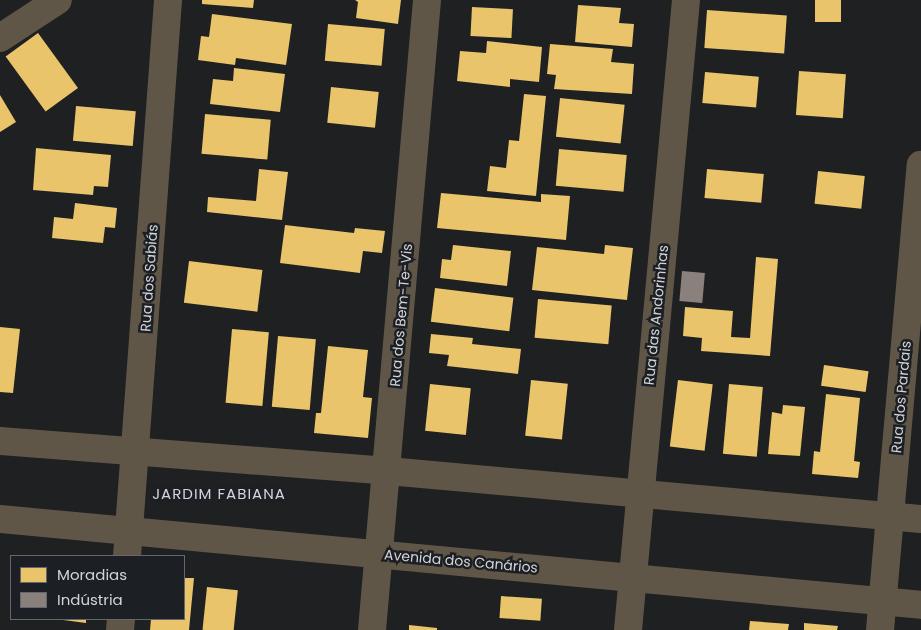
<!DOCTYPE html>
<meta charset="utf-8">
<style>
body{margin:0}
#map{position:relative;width:921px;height:630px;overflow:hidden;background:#1e2022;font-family:Poppins,sans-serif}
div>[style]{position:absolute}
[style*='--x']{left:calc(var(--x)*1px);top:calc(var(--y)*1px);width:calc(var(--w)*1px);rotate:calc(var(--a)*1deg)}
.homes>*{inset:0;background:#e9c46a;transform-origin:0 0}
.industry>*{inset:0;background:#8a817c;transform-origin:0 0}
.street>*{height:28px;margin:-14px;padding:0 14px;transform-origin:14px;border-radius:14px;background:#605647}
span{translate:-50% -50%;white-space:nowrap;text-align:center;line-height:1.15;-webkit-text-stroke:5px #1c1f24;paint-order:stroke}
.street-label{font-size:14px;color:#d2d4d8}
.neighbourhood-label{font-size:15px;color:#d2d4d8;letter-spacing:1px}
.legend{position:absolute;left:10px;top:555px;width:175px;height:65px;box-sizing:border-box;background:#1c1f24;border:1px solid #65676c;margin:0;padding:6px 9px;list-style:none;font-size:15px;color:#d2d4d8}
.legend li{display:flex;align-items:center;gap:10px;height:25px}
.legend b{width:25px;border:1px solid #65676c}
</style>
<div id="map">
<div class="homes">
<div style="clip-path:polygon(202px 0,254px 0,253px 8px,202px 4px)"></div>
<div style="clip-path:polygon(401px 0,398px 24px,356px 18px,358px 2px,355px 0)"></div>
<div style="left:815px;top:0;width:26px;height:22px"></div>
<div style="clip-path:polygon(578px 5px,621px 8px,619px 23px,634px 24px,632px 47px,575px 42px)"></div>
<div style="left:472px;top:7px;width:41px;height:29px;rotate:3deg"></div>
<div style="left:707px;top:10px;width:80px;height:38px;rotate:4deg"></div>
<div style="clip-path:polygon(212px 14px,292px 24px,286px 65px,236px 58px,235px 65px,198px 60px,201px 36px,209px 37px)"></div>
<div style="left:328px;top:24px;width:57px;height:37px;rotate:5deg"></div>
<div style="left:38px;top:33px;width:68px;height:40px;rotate:54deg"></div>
<div style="clip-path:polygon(487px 41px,542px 47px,539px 82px,510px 79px,510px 87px,457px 81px,460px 51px,486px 53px)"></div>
<div style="clip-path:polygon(550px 44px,613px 49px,611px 62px,634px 64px,632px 94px,554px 89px,556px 75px,547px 74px)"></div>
<div style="clip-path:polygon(234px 68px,285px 74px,280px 112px,210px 104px,213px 79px,233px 81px)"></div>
<div style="left:799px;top:71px;width:47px;height:44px;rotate:4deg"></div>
<div style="left:705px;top:72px;width:54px;height:31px;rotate:5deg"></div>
<div style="left:331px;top:87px;width:48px;height:36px;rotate:6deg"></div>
<div style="clip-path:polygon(524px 94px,546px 96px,536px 196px,487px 191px,490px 166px,506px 168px,509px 140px,519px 141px)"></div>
<div style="clip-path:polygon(0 95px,16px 122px,0 132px)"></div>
<div style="left:560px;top:98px;width:65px;height:39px;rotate:6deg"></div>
<div style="left:76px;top:106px;width:60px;height:35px;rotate:5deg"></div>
<div style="left:205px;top:114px;width:66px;height:40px;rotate:5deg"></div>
<div style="clip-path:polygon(36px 148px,111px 155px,108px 187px,94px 186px,93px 195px,33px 190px)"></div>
<div style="left:559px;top:149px;width:68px;height:37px;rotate:5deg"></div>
<div style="clip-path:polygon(259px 169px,288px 172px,282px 220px,207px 212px,208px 197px,256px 201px)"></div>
<div style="left:707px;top:169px;width:57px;height:29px;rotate:5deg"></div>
<div style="left:818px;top:171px;width:47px;height:33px;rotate:6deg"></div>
<div style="clip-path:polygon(441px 193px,541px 202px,541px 194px,570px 196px,566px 240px,437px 228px)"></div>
<div style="clip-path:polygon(75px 203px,117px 208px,115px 228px,105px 227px,103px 243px,52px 238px,54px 217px,73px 219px)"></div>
<div style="clip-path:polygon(285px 225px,354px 233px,355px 228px,385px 231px,382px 253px,363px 251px,360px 273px,280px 263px)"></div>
<div style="clip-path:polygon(453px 245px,511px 251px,507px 286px,440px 278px,442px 259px,451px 260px)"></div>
<div style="clip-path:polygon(605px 245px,633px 248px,627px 300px,532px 290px,537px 247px,604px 254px)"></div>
<div style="clip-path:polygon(756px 257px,778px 259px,770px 356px,701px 351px,702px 338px,683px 336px,685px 307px,733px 311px,731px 337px,750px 338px)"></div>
<div style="left:189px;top:261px;width:74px;height:42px;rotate:7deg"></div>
<div style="left:435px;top:288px;width:79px;height:34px;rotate:7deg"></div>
<div style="left:538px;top:299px;width:74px;height:39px;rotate:5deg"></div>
<div style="clip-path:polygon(0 327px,20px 329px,13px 393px,0 392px)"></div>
<div style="left:232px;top:329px;width:37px;height:74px;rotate:5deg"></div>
<div style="clip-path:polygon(431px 334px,473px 338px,472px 344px,521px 349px,518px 374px,447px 366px,449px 355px,429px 353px)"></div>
<div style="left:278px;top:336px;width:38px;height:71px;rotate:5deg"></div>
<div style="clip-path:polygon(328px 346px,368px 350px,363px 397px,372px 398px,368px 438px,314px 433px,316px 413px,321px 413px)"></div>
<div style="left:824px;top:365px;width:45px;height:21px;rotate:8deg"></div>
<div style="left:531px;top:380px;width:37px;height:56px;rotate:6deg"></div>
<div style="left:678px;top:380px;width:35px;height:67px;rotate:7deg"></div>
<div style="left:430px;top:384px;width:41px;height:47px;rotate:6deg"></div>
<div style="left:729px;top:384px;width:34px;height:70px;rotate:5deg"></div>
<div style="clip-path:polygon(826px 394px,860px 398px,854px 461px,860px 462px,858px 478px,812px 474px,814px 451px,820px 452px)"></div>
<div style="clip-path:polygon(783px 405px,805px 407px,800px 456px,768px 454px,772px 412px,782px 414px)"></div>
<div style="clip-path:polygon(184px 578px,194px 578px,189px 630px,150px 630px,151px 619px,184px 619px)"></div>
<div style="left:207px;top:587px;width:31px;height:43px;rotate:6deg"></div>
<div style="left:501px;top:596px;width:41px;height:22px;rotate:4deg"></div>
<div style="clip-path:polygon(56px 619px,86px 619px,86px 623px)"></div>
<div style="clip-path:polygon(750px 621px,789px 624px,788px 630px,749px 630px)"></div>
<div style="clip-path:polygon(804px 623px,838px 626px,837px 630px,804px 630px)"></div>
<div style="clip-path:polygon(409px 625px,437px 628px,437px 630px,409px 630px)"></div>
</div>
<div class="industry">
<div style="left:682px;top:271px;width:23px;height:30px;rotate:5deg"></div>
</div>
<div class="street">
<div style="--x:0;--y:38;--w:69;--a:-33.2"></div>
<div style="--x:0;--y:441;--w:389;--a:4.4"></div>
<div style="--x:388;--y:471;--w:535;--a:5.15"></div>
<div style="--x:0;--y:519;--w:925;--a:5.33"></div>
<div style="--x:127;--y:556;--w:558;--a:-85.78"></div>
<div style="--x:120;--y:630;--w:11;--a:-85"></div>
<div style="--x:372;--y:630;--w:632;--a:-85.01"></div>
<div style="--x:628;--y:630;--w:633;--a:-84.74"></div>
<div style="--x:880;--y:630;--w:467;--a:-85"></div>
</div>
<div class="street-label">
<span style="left:149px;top:278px;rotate:-86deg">Rua dos Sabiás</span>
<span style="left:401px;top:315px;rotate:-85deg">Rua dos Bem-Te-Vis</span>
<span style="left:656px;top:315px;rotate:-84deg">Rua das Andorinhas</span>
<span style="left:901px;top:397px;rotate:-85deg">Rua dos Pardais</span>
<span style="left:461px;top:561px;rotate:5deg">Avenida dos Canários</span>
</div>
<div class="neighbourhood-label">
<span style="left:219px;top:494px">JARDIM FABIANA</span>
</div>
<ul class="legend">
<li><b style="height:14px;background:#e9c46a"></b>Moradias</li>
<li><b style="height:14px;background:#8a817c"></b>Indústria</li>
</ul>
</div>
